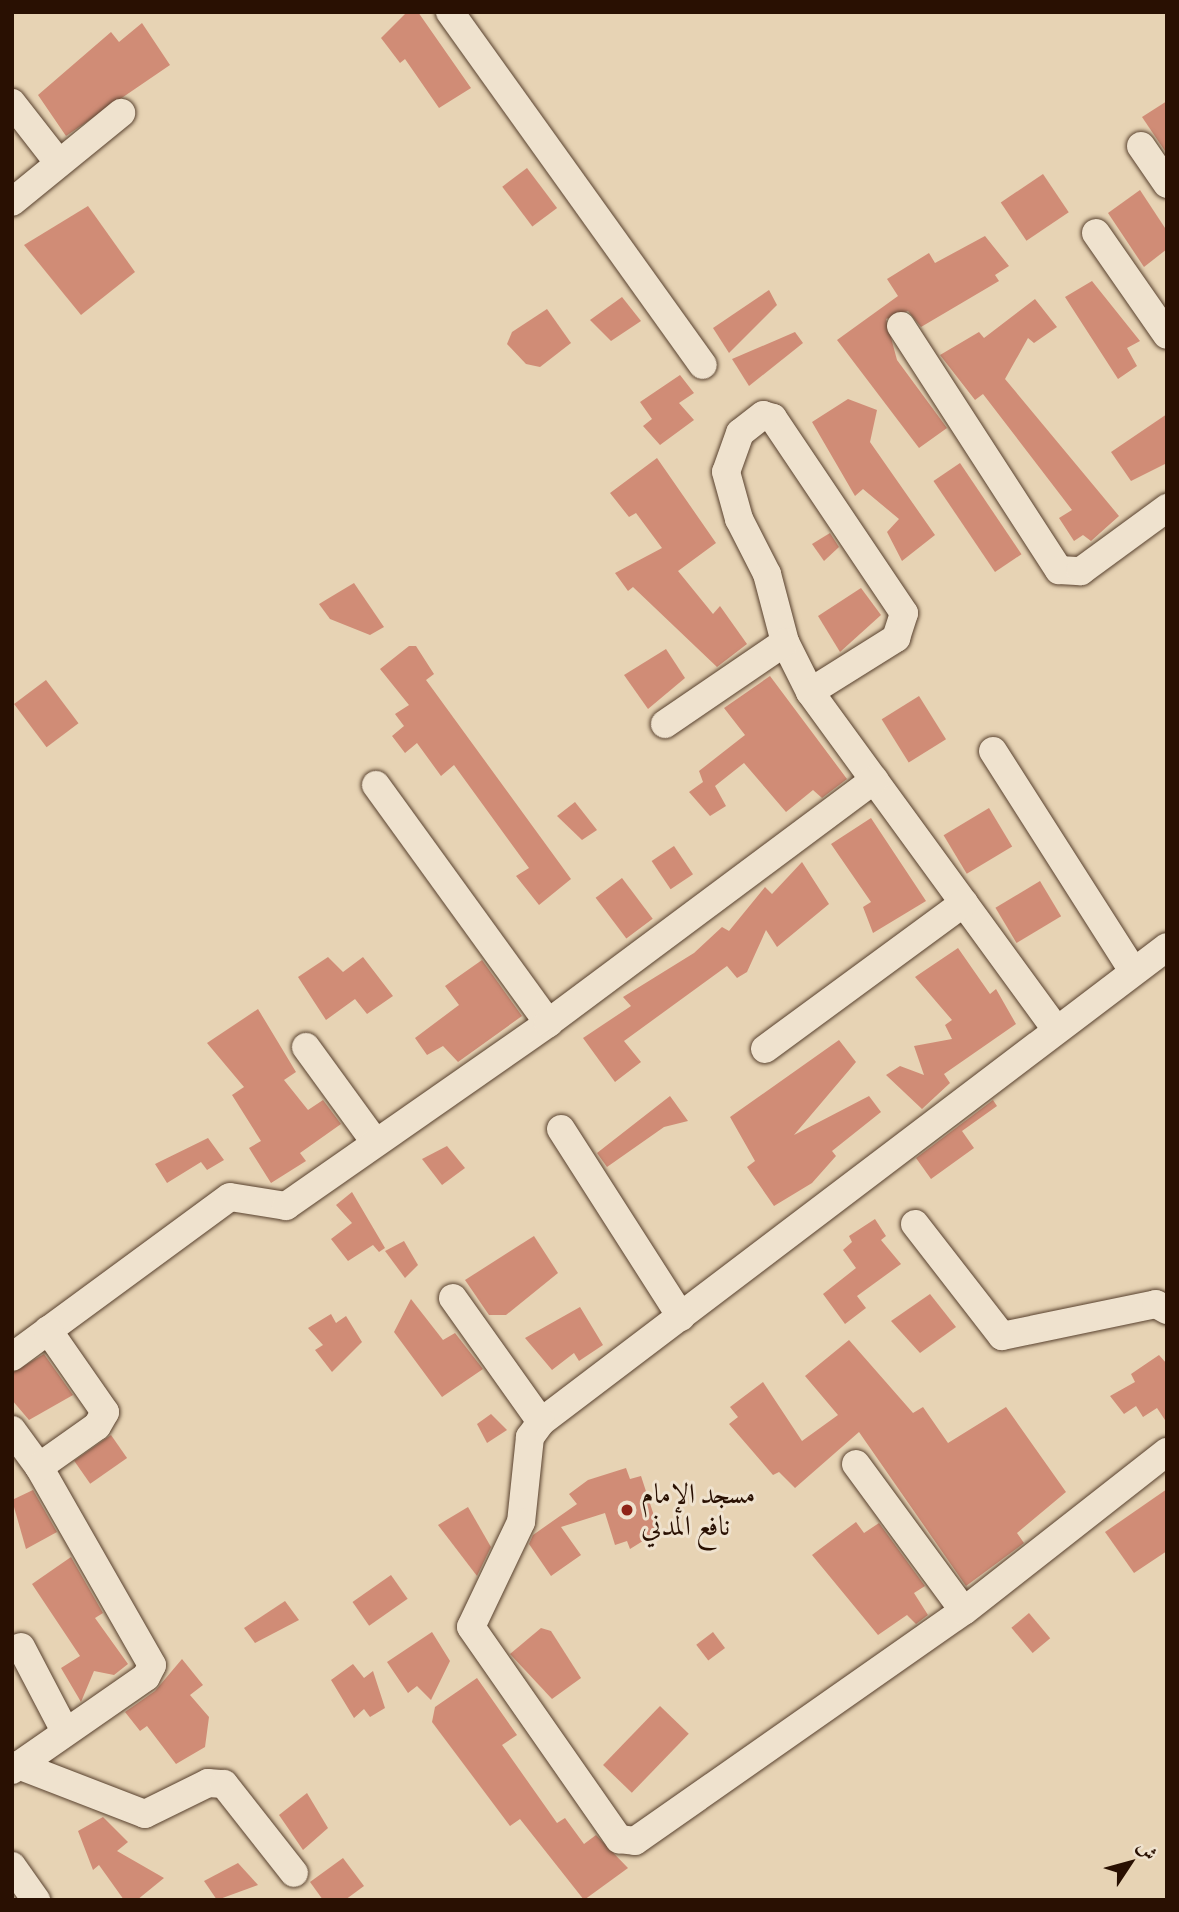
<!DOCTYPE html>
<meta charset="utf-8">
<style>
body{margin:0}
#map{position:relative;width:1179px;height:1912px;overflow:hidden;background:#e7d3b4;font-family:Alegreya,Amiri,serif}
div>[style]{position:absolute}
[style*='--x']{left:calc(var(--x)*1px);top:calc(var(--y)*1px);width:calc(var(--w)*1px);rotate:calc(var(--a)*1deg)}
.building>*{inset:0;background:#d08c76;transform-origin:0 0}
.roads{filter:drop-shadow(0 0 2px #58412e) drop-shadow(0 0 2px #58412e)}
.minor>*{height:28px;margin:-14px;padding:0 14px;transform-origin:14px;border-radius:14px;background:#efe2ce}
.dots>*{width:19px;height:19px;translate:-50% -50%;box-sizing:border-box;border:4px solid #efe2ce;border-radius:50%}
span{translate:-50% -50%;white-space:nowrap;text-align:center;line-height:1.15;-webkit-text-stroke:6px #efe2ce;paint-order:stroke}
.poi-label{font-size:28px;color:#291002}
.left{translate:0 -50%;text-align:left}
.frame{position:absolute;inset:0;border:14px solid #291002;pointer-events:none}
.north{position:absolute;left:1095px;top:1828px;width:70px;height:70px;-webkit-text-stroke:5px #efe2ce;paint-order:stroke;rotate:54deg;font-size:19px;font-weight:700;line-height:28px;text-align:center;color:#291002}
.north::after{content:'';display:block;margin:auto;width:24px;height:32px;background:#291002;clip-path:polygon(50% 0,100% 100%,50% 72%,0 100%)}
</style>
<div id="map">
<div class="building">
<div style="clip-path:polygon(407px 12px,418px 12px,471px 88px,439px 108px,405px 59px,400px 63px,381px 38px)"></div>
<div style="clip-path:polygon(142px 23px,170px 65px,66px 136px,38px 95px,111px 32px,119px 42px)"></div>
<div style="clip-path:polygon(1167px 101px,1167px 154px,1142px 117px)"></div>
<div style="left:527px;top:168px;width:50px;height:31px;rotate:53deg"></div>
<div style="left:1043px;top:174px;width:46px;height:51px;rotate:56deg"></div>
<div style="clip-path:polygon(1140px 190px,1167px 231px,1167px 249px,1144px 267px,1108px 213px)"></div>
<div style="clip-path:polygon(88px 206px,135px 272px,81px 315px,24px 245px)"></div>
<div style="clip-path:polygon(985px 236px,1009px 266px,995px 275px,999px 281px,921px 327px,908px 311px,886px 319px,897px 360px,947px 428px,919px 448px,837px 340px,898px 296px,887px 279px,929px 253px,935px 263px)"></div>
<div style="clip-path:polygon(1092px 281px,1140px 341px,1127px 348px,1137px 366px,1118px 379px,1065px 297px)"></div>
<div style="clip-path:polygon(769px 290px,777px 305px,729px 353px,713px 328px)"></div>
<div style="clip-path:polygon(622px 297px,641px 321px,611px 341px,590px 320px)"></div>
<div style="clip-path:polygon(1035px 299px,1057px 327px,1034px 343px,1028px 338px,1005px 379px,1119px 516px,1091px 541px,1083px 535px,1074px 541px,1059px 518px,1072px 510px,983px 394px,975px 400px,940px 355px,979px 332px,984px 338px)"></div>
<div style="clip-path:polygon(547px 309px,571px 343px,540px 367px,526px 364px,507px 344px,512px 332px)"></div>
<div style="clip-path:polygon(795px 332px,803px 343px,749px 386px,732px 359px)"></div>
<div style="clip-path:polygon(680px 375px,694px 393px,679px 403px,694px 420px,660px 445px,643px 426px,652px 419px,640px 402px)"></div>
<div style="clip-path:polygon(848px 399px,877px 410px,870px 442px,935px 535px,902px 561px,887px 532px,899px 519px,863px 489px,855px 496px,812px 422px)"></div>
<div style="clip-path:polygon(1167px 414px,1167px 463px,1131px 481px,1111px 452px)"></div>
<div style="clip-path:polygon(657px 458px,716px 543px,678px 571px,713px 614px,720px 606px,747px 644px,717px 667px,633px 587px,628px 591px,615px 573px,662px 548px,636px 513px,629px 517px,610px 493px)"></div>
<div style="left:960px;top:463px;width:110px;height:32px;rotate:56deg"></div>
<div style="clip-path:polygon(830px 533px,839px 547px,824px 561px,812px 544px)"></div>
<div style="clip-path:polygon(354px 583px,384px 627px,370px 635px,330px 619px,319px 604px)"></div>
<div style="clip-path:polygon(861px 588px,881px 615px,840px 652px,818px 616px)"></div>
<div style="clip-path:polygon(409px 646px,416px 646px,434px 674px,426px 680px,571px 879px,539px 905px,516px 876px,529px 868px,454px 765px,441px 776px,417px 743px,405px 753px,392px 736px,404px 726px,395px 714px,409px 705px,380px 669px)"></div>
<div style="clip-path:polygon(666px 649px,685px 678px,648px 709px,624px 675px)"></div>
<div style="clip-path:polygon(770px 676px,847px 779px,822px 798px,813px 790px,786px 812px,744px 763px,715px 786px,726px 806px,710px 816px,689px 792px,703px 782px,699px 771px,745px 735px,724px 708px)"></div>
<div style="left:46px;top:680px;width:54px;height:40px;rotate:53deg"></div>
<div style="left:919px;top:696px;width:51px;height:44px;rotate:58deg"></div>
<div style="clip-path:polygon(575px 802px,597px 830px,582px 840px,557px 816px)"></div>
<div style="left:989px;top:808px;width:45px;height:53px;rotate:59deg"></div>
<div style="clip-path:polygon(871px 818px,926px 901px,873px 933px,863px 907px,871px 902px,831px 844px)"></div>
<div style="left:674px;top:846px;width:34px;height:27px;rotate:56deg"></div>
<div style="clip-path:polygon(802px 862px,829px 904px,777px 947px,766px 930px,747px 972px,737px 978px,727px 966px,624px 1041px,641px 1062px,615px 1082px,583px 1038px,631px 1006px,623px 997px,694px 953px,722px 927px,729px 931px,765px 887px,772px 894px)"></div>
<div style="left:622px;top:878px;width:51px;height:33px;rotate:53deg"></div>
<div style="left:1040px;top:881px;width:41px;height:52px;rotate:59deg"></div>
<div style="clip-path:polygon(958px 948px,990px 994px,996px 989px,1016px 1024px,944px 1074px,950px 1083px,922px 1109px,886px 1075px,900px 1066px,924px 1075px,914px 1046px,952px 1039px,945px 1025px,952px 1020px,915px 977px)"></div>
<div style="clip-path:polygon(328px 957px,343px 972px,363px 957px,393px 996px,367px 1014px,355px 999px,326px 1020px,298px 977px)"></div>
<div style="clip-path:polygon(482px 960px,522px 1016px,458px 1062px,443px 1046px,427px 1055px,415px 1038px,459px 1005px,445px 986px)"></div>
<div style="clip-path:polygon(258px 1009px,296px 1072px,284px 1080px,308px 1110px,323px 1100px,341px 1124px,300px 1153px,306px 1161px,271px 1183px,249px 1148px,261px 1141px,232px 1095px,244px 1087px,207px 1043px)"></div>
<div style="clip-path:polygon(839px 1040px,856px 1062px,794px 1135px,869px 1096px,881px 1112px,832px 1151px,836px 1156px,812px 1183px,774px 1206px,747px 1167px,755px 1161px,730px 1117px)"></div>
<div style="clip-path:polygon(670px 1096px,688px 1121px,664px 1127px,607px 1167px,597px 1153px)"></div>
<div style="clip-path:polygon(993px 1100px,997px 1106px,962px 1131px,974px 1148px,931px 1179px,916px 1158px)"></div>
<div style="clip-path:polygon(208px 1138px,224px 1160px,207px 1170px,201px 1162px,167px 1183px,155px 1164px)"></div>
<div style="clip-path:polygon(447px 1146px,465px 1168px,442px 1185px,422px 1159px)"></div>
<div style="clip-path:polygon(352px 1192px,385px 1248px,379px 1252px,373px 1245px,348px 1261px,331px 1239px,352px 1223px,336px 1205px)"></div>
<div style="clip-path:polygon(875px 1219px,886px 1236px,881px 1240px,901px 1264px,857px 1296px,866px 1308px,845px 1324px,823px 1294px,856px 1268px,843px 1250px,852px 1242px,849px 1236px)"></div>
<div style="clip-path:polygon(534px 1236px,558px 1273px,506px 1315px,489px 1315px,465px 1280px)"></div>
<div style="clip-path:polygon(404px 1241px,418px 1265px,405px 1278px,385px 1251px)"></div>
<div style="clip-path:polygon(930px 1294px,956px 1327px,920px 1353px,891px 1321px)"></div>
<div style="clip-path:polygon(411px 1299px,443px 1340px,455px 1333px,483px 1369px,442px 1397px,394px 1332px)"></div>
<div style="clip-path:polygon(580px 1307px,603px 1345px,579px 1361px,574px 1353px,552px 1370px,525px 1338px)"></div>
<div style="clip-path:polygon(331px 1314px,336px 1323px,346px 1316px,362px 1342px,332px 1372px,315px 1350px,323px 1345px,308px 1328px)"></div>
<div style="clip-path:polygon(849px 1340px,913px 1413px,923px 1407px,948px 1443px,1006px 1407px,1066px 1492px,1017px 1533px,1024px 1543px,966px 1586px,859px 1432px,795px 1488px,779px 1472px,773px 1475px,729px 1424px,738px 1417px,730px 1407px,763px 1382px,802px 1441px,838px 1415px,805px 1376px)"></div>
<div style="clip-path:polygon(44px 1354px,73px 1395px,29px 1420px,12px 1400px,12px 1373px)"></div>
<div style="clip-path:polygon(1159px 1355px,1167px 1364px,1167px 1423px,1157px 1408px,1143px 1417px,1136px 1406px,1124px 1414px,1110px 1396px,1135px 1382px,1131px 1374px)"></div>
<div style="clip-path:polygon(491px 1414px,507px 1430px,487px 1443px,477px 1424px)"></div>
<div style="left:111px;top:1435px;width:28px;height:45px;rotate:55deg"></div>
<div style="clip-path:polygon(626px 1468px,630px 1479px,641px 1476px,659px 1531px,630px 1549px,627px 1541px,615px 1545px,605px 1513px,561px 1527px,581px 1555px,551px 1576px,529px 1544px,533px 1535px,577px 1504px,569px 1494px,588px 1480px)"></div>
<div style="clip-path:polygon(1167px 1489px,1167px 1551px,1134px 1573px,1105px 1532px)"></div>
<div style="clip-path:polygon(33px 1490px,57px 1532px,26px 1549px,12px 1500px)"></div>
<div style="clip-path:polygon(468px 1507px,491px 1547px,477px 1576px,438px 1525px)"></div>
<div style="clip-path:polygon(856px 1522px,864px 1533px,879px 1523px,925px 1586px,914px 1593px,928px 1615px,916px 1624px,907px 1615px,878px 1635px,812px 1555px)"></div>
<div style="clip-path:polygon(71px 1557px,103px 1613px,95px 1618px,128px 1664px,114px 1675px,94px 1671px,81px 1702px,61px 1668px,80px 1656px,32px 1584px)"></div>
<div style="left:391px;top:1575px;width:29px;height:47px;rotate:55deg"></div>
<div style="clip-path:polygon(285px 1601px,299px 1620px,255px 1643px,244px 1628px)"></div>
<div style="left:1029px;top:1613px;width:33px;height:23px;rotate:50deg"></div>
<div style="clip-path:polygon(541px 1628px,551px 1631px,581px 1678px,552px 1699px,510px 1654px)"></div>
<div style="clip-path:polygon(432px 1632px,450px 1661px,431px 1700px,417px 1686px,408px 1693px,387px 1662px)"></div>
<div style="left:713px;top:1632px;width:20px;height:21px;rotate:53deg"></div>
<div style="clip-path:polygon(182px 1659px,203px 1685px,190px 1695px,209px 1717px,205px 1747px,176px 1764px,147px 1726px,140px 1731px,125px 1712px,155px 1691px)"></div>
<div style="clip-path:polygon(353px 1664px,364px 1678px,373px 1671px,385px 1708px,370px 1717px,364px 1709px,354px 1718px,331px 1680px)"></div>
<div style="clip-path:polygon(477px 1678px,517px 1735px,502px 1745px,557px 1823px,565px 1818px,584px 1844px,596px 1835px,628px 1868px,584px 1900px,520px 1819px,510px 1826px,432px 1722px,435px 1707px)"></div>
<div style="left:660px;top:1706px;width:40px;height:82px;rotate:44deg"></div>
<div style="clip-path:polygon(307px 1793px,328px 1828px,303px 1850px,279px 1815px)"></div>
<div style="clip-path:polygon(103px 1817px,128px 1842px,117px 1851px,164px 1878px,137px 1900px,124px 1900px,99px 1865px,93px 1870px,78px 1831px)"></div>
<div style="clip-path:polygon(343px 1858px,364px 1886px,345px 1900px,323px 1900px,310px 1882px)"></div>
<div style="clip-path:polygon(238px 1863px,258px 1885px,217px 1900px,204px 1881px)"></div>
</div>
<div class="roads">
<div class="minor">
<div style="--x:450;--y:12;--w:434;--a:54.4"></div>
<div style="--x:12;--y:103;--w:75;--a:52.1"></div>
<div style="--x:1141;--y:146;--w:46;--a:55.6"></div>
<div style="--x:12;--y:202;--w:141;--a:-39.2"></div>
<div style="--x:1096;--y:233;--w:124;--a:55.2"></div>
<div style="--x:901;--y:326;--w:291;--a:57.1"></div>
<div style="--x:1059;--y:570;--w:22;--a:3"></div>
<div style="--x:1081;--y:571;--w:107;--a:-36.2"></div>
<div style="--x:810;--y:692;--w:102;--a:-32.1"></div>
<div style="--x:896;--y:638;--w:26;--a:-72"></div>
<div style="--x:904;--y:613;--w:235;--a:-123.9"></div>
<div style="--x:773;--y:418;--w:10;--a:-163"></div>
<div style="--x:763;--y:415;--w:29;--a:142"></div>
<div style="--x:740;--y:433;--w:41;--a:109.7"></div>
<div style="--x:726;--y:472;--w:49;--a:74.5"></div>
<div style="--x:739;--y:519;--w:62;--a:63"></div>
<div style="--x:767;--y:574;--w:70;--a:75.2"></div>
<div style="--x:785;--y:642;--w:56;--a:63.4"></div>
<div style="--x:810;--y:692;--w:414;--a:53.9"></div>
<div style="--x:665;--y:724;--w:145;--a:-34.3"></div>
<div style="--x:993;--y:751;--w:261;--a:57.5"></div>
<div style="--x:376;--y:785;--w:294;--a:54.1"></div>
<div style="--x:1167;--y:947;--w:786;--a:142.81"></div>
<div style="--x:541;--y:1422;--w:19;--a:126"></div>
<div style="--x:530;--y:1437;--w:85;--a:96"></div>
<div style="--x:521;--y:1522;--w:116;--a:115.5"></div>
<div style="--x:471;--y:1627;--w:259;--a:55.1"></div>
<div style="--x:619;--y:1839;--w:16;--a:7"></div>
<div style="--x:635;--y:1841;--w:401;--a:-35"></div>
<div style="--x:964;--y:1611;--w:258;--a:-38.1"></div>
<div style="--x:306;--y:1047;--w:117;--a:54"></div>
<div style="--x:765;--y:1049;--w:247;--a:-36.3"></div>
<div style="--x:561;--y:1129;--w:223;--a:57.4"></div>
<div style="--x:915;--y:1224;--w:142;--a:52.2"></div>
<div style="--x:1002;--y:1336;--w:157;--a:-11.7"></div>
<div style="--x:1156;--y:1304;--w:13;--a:29"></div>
<div style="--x:453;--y:1298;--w:152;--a:54.6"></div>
<div style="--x:12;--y:1357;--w:270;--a:-36.3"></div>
<div style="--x:230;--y:1197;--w:57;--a:9.1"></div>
<div style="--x:286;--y:1206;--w:320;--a:-34.9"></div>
<div style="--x:548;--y:1023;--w:407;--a:-36.7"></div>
<div style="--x:12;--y:1430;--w:46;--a:53.9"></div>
<div style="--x:856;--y:1464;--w:182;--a:53.7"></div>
<div style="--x:21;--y:1647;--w:95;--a:62.4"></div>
<div style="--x:18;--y:1765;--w:136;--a:21.1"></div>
<div style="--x:145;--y:1814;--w:70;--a:-26.2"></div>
<div style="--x:208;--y:1783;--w:16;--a:4"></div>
<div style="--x:224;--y:1784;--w:113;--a:51.8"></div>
<div style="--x:12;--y:1770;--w:163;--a:-34.8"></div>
<div style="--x:146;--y:1677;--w:13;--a:-63"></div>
<div style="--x:152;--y:1665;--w:228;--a:-119.7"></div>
<div style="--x:39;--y:1467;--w:71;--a:-35.3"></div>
<div style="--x:97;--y:1426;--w:16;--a:-60"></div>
<div style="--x:105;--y:1412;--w:100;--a:-124.8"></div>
<div style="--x:12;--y:1866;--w:42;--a:54.8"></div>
</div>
</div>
<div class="dots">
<div style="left:627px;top:1510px;background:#8f2418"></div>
</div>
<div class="poi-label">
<span class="left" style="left:641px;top:1510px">مسجد الإمام<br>نافع المدني</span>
</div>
<div class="frame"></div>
<div class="north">ش</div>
</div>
